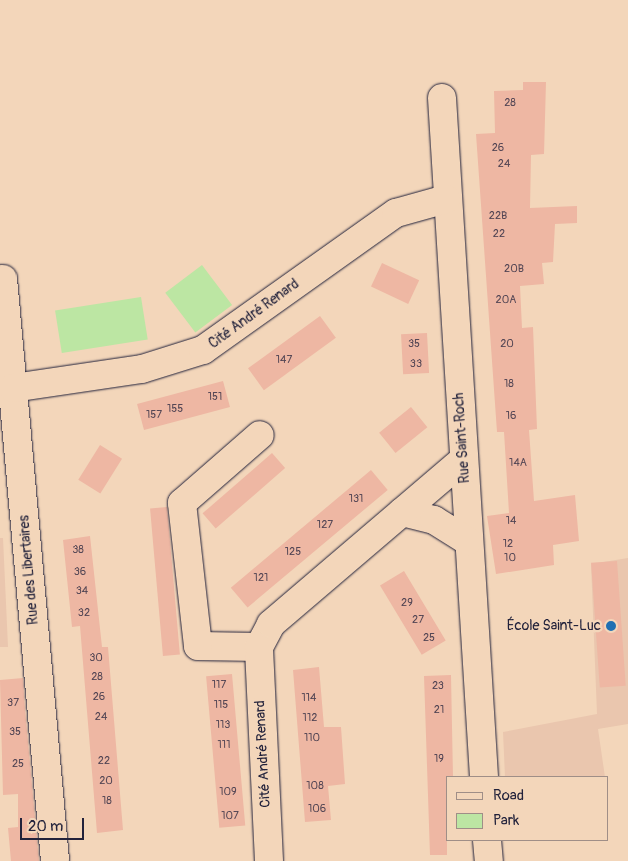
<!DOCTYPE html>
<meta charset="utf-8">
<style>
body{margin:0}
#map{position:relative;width:628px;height:861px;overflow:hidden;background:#f3d6ba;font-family:Pangolin,sans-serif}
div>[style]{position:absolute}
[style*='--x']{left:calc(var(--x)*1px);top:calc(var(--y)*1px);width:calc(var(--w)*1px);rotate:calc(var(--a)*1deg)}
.built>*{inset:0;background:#eac6ae}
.green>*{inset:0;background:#bce6a3;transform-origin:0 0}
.building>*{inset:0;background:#eeb7a3;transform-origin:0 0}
.roads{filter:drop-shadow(0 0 1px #22223b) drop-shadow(0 0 1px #22223b)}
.minor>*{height:28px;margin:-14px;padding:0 14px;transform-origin:14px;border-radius:14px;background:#f3d6ba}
.dots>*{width:14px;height:14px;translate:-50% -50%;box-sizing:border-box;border:2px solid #f3d6ba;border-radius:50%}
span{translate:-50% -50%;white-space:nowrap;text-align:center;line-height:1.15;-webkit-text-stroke:4.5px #f3d6ba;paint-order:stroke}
.number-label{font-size:11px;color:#554755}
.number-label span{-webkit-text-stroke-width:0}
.street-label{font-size:14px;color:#22223b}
.poi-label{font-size:14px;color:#22223b}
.right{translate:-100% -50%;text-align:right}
.legend{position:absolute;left:446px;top:776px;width:162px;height:65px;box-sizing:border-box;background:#f3d6ba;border:1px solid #9f8e87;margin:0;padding:6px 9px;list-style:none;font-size:15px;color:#22223b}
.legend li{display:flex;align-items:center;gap:10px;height:25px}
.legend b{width:25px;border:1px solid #9f8e87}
.scale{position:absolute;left:20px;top:818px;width:64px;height:22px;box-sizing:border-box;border:2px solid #22223b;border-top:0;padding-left:6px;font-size:15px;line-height:18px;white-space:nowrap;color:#22223b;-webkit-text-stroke:4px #f3d6ba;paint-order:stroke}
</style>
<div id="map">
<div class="built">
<div style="clip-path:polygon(0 538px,3px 538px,8px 647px,0 647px)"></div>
<div style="clip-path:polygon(628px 558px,628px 724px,598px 729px,605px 777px,505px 777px,503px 732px,597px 714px,591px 564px)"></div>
</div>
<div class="green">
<div style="left:202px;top:265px;width:50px;height:46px;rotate:53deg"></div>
<div style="left:141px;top:297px;width:43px;height:87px;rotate:81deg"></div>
</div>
<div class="building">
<div style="clip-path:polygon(523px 82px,546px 82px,544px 154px,531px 155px,530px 208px,577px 206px,577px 223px,555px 224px,553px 262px,542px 263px,544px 284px,520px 286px,522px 328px,533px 327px,537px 429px,529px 430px,534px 501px,575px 495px,579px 541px,553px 545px,554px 565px,496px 574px,487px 516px,509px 513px,504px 432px,497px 432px,476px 134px,495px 133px,494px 91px,523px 90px)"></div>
<div style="left:382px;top:263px;width:41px;height:26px;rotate:25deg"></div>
<div style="left:320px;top:316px;width:27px;height:89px;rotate:54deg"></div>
<div style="left:427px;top:333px;width:40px;height:26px;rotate:87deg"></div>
<div style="left:223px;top:381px;width:27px;height:89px;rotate:75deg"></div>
<div style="left:411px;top:407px;width:26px;height:41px;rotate:51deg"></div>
<div style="left:100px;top:445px;width:26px;height:41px;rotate:32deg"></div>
<div style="left:272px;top:453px;width:20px;height:92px;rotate:49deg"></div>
<div style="left:371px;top:470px;width:26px;height:183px;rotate:50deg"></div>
<div style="left:167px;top:507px;width:148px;height:17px;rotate:85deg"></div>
<div style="clip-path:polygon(90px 536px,102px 647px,108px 647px,123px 830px,97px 833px,80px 626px,72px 627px,63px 540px)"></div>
<div style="left:617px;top:561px;width:125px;height:26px;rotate:86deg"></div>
<div style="left:404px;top:571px;width:81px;height:28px;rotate:59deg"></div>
<div style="clip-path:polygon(319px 667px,324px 727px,341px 727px,345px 784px,328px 786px,331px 820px,305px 822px,293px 670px)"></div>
<div style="left:232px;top:674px;width:152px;height:26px;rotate:85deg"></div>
<div style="clip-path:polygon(451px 675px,453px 777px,447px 777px,447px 855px,430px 855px,424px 676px)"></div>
<div style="clip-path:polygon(23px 678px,25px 709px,39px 861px,11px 861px,8px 828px,18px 827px,18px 794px,3px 795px,0 680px)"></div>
</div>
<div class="roads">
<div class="minor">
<div style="--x:442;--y:98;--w:680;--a:86.46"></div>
<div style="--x:3;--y:279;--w:584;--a:84.89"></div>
<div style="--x:13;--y:388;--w:130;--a:-8.4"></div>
<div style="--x:142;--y:369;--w:64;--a:-17.3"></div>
<div style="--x:203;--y:350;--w:237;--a:-35.4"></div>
<div style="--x:396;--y:213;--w:52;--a:-15.6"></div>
<div style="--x:402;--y:512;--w:33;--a:14"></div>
<div style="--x:434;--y:520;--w:40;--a:32"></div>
<div style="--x:259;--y:647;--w:61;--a:-179.1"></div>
<div style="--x:198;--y:646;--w:144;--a:-96.4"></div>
<div style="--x:182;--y:503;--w:103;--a:-41.1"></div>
<div style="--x:487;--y:840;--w:21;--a:85"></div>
<div style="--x:269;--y:861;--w:214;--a:-92.7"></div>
<div style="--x:259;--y:647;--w:26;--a:-62"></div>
<div style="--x:271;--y:624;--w:253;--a:-40.5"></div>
</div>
</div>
<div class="dots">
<div style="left:611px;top:626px;background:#1f6fb2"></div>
</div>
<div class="number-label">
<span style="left:510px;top:103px">28</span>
<span style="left:498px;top:148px">26</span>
<span style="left:504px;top:164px">24</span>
<span style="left:498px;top:216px">22B</span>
<span style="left:499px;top:234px">22</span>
<span style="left:514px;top:269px">20B</span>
<span style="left:506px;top:300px">20A</span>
<span style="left:414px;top:344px">35</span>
<span style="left:507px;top:344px">20</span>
<span style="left:284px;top:360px">147</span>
<span style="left:416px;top:364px">33</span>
<span style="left:509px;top:384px">18</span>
<span style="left:215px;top:397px">151</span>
<span style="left:175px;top:409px">155</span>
<span style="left:154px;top:415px">157</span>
<span style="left:511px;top:416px">16</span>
<span style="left:518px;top:463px">14A</span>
<span style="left:356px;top:499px">131</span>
<span style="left:511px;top:521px">14</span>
<span style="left:325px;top:525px">127</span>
<span style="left:508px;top:544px">12</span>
<span style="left:78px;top:550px">38</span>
<span style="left:293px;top:552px">125</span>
<span style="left:510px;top:558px">10</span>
<span style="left:80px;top:572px">36</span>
<span style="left:261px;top:578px">121</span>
<span style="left:82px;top:591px">34</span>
<span style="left:407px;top:603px">29</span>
<span style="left:84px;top:613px">32</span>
<span style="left:418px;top:620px">27</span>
<span style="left:429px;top:638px">25</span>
<span style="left:96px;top:658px">30</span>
<span style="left:97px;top:677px">28</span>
<span style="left:219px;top:685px">117</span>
<span style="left:438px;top:686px">23</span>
<span style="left:99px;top:697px">26</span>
<span style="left:309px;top:698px">114</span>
<span style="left:13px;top:703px">37</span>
<span style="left:221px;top:705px">115</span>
<span style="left:439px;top:710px">21</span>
<span style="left:101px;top:717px">24</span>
<span style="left:310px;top:718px">112</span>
<span style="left:223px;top:725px">113</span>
<span style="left:15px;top:732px">35</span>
<span style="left:312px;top:738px">110</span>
<span style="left:224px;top:745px">111</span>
<span style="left:439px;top:759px">19</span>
<span style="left:104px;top:761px">22</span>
<span style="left:18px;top:764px">25</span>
<span style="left:106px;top:781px">20</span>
<span style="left:315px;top:786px">108</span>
<span style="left:228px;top:792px">109</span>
<span style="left:107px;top:801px">18</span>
<span style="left:317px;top:809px">106</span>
<span style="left:230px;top:816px">107</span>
</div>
<div class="street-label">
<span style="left:254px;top:314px;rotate:-36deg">Cité André Renard</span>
<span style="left:462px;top:438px;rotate:-94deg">Rue Saint-Roch</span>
<span style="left:29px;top:570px;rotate:-95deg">Rue des Libertaires</span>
<span style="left:263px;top:754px;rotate:-93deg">Cité André Renard</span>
</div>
<div class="poi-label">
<span class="right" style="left:601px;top:626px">École Saint-Luc</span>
</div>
<ul class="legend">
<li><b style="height:6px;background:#f3d6ba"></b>Road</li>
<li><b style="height:14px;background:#bce6a3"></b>Park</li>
</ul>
<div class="scale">20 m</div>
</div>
